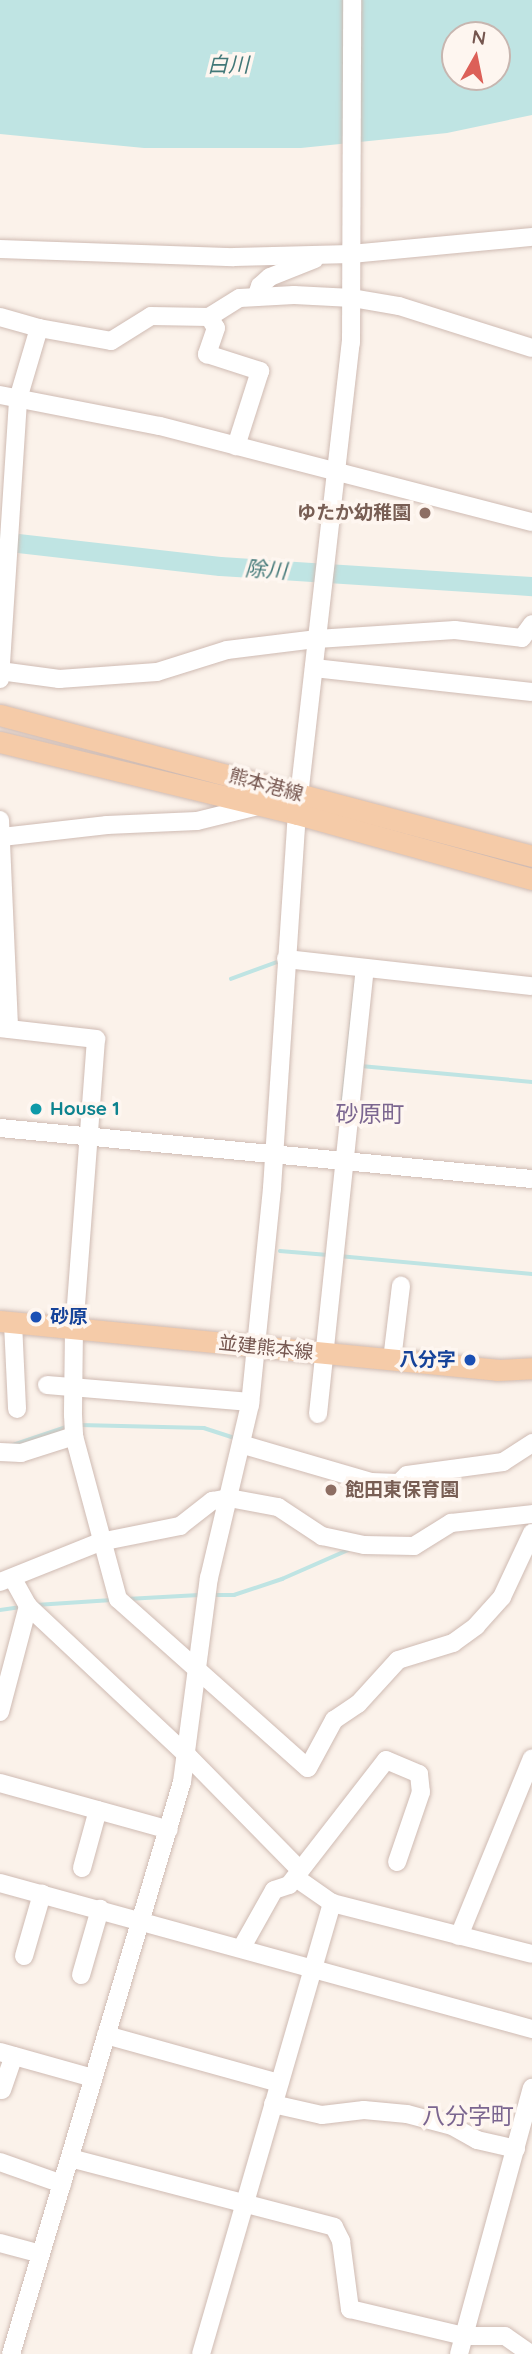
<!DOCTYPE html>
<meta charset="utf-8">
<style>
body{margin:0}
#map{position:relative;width:532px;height:2354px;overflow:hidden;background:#fbf2ea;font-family:Quicksand,"Noto Sans JP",sans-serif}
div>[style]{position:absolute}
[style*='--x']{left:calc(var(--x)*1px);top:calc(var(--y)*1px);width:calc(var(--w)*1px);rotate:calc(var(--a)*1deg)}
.water>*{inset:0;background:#bfe4e3}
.stream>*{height:3.5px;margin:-1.75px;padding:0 1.75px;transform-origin:1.75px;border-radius:1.75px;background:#bfe4e3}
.river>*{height:19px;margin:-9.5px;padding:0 9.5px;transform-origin:9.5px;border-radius:9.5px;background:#bfe4e3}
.roads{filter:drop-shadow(0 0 2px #cfbbb3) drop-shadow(0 0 2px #cfbbb3)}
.minor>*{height:18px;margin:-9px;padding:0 9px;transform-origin:9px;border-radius:9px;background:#fff}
.major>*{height:21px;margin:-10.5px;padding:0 10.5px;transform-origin:10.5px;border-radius:10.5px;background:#f5cba8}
.dots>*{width:19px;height:19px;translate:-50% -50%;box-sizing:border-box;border:4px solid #fef6f0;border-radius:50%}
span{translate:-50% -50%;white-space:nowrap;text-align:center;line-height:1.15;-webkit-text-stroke:7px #fef6f0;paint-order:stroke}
.education-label{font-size:19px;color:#785e54;font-weight:700}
.right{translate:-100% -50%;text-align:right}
.left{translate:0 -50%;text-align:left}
.street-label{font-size:19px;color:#75564f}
.culture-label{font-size:19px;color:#0d838f;font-weight:700}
.transit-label{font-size:19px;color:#164399;font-weight:700}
.water-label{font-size:21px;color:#427878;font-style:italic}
.quarter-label{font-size:23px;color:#7b6690}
.north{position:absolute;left:441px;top:21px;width:70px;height:70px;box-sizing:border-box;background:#fef6f0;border:2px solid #c7b6b0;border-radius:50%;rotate:9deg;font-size:19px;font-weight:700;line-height:28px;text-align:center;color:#75564f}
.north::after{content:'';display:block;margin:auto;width:24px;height:32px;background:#dc6058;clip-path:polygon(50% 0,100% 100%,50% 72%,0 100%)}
</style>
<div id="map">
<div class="water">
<div style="clip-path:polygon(evenodd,0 0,532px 0,532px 115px,447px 133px,301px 148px,144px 148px,0 134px,0 0,455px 35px,497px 35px,497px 77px,455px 77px,455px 35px)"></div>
</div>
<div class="stream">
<div style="--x:231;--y:979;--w:52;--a:-20.2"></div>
<div style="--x:361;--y:1066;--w:172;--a:5.3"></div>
<div style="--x:341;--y:1117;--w:146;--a:-83.7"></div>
<div style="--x:280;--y:1251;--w:48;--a:4.8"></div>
<div style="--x:339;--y:1256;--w:194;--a:5.3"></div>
<div style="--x:80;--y:1425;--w:124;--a:1.4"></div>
<div style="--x:204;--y:1428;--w:36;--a:18"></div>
<div style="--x:13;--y:1445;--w:59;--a:-18.7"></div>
<div style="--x:214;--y:1595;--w:20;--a:0"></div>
<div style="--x:234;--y:1595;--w:51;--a:-18.4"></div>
<div style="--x:282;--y:1579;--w:72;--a:-23.7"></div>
<div style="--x:127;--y:1599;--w:72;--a:-3.2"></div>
<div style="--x:36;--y:1605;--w:76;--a:-3.8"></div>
<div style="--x:0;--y:1610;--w:21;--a:-8"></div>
</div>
<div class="river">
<div style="--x:0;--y:541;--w:221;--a:6.5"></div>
<div style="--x:220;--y:566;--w:313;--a:3.7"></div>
</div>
<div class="roads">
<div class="minor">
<div style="--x:0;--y:249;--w:234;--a:2"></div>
<div style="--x:234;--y:257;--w:117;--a:-1.5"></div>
<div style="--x:351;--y:254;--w:182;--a:-5.4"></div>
<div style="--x:256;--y:297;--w:12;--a:-70"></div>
<div style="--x:260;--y:286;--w:13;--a:-42"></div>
<div style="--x:270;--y:277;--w:48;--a:-21.8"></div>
<div style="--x:0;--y:317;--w:41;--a:15.8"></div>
<div style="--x:209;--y:317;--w:13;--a:58"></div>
<div style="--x:216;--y:328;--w:28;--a:109"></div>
<div style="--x:207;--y:354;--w:56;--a:17.8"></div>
<div style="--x:260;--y:371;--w:79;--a:107.7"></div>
<div style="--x:0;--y:395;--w:163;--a:11"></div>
<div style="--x:160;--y:426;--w:384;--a:14.5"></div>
<div style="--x:314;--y:668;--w:219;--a:6.3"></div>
<div style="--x:0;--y:671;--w:60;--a:7.7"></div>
<div style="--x:59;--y:679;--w:98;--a:-4.1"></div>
<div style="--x:157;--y:672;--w:73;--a:-17.4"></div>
<div style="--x:227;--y:650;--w:91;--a:-7"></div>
<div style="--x:317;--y:639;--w:138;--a:-3.7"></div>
<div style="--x:455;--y:630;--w:67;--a:6.8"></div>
<div style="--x:522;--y:638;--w:17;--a:-54"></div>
<div style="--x:0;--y:679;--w:281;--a:-86.3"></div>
<div style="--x:18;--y:399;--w:74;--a:-73.5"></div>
<div style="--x:39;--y:328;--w:73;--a:10.2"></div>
<div style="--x:111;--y:341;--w:47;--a:-32"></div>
<div style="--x:151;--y:316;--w:58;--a:1"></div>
<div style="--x:209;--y:317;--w:36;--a:-32"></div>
<div style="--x:240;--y:298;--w:54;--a:-3.2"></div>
<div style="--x:294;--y:295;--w:58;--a:3"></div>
<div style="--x:352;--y:298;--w:48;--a:9.7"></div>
<div style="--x:399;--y:306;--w:139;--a:17.5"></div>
<div style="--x:0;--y:820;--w:209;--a:87.5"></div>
<div style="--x:2;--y:837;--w:106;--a:-6.5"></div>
<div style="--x:107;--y:825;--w:90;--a:-2.5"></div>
<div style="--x:197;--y:821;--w:67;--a:-13.8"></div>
<div style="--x:286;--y:959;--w:247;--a:6.3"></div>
<div style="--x:0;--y:1028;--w:97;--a:6.5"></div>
<div style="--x:96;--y:1039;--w:291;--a:94.3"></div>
<div style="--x:74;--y:1329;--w:86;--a:90.7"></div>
<div style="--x:73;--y:1415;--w:21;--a:87"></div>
<div style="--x:74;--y:1436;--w:169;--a:74.9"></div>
<div style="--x:118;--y:1599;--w:254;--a:41.7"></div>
<div style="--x:308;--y:1768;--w:55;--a:-61.6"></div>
<div style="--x:334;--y:1720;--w:29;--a:-34"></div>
<div style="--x:358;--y:1704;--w:59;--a:-47.7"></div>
<div style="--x:398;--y:1660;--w:58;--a:-17.2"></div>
<div style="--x:453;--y:1643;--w:29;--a:-36"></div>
<div style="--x:476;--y:1626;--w:39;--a:-48"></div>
<div style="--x:502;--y:1597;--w:71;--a:-64.9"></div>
<div style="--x:0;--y:1128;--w:534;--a:5.48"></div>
<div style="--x:13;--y:1323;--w:86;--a:87.3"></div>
<div style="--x:392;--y:1360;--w:75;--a:-83.1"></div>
<div style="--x:47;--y:1385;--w:204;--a:4.8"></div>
<div style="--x:318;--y:1414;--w:448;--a:-84"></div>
<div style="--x:244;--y:1445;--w:132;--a:16.2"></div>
<div style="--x:371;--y:1482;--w:28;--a:2"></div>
<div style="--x:399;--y:1483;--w:11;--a:-45"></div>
<div style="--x:407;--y:1475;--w:97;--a:-7.7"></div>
<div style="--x:503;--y:1462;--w:35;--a:-33"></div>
<div style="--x:0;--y:1452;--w:21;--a:3"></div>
<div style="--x:21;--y:1453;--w:56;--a:-17.8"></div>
<div style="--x:13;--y:1579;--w:31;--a:61"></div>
<div style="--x:28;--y:1606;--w:221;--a:43.2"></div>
<div style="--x:189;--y:1757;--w:156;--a:45.5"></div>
<div style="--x:298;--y:1868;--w:12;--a:85"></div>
<div style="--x:299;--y:1880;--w:40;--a:34.9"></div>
<div style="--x:332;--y:1903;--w:206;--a:14.3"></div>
<div style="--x:0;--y:1582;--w:108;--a:-21.8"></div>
<div style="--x:100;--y:1542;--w:82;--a:-11.3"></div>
<div style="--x:180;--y:1526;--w:41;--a:-38"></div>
<div style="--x:212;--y:1501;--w:17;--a:-10"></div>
<div style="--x:229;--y:1498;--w:50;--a:10.4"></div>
<div style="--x:278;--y:1507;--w:53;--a:33.4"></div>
<div style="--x:322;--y:1536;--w:43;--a:12.1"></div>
<div style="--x:364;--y:1545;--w:50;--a:1.1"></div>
<div style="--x:414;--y:1546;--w:44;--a:-31.9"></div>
<div style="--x:451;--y:1523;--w:81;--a:-6.3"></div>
<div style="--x:0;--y:1712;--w:110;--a:-75.2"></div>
<div style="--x:0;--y:1783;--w:175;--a:15.5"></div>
<div style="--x:82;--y:1868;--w:60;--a:-74.6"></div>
<div style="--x:0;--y:1883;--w:552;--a:15.35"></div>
<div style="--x:459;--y:1936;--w:192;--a:-67.7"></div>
<div style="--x:242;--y:1947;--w:65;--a:-60.7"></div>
<div style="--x:274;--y:1890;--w:16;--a:-18"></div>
<div style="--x:289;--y:1885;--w:158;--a:-52.2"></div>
<div style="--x:386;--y:1760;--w:36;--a:23"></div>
<div style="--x:419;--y:1774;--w:18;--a:84"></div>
<div style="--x:421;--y:1792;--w:74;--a:108.9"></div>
<div style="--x:24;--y:1956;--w:65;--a:-73.8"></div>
<div style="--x:81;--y:1975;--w:69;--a:-73.9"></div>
<div style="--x:106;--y:2035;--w:180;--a:15.5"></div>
<div style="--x:0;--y:2052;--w:97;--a:15.6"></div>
<div style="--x:2;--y:2090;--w:36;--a:-71"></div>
<div style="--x:273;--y:2104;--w:50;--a:12.7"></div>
<div style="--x:322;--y:2115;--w:42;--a:-6.8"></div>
<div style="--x:364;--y:2110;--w:43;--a:5.3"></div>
<div style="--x:407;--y:2114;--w:47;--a:14.9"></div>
<div style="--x:452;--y:2126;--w:29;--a:29"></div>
<div style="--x:477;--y:2140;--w:40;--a:13"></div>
<div style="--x:70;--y:2158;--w:273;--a:14.6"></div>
<div style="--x:334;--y:2227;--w:16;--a:63"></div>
<div style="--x:341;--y:2241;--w:69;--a:82.5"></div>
<div style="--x:350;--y:2309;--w:117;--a:13.3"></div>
<div style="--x:464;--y:2336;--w:41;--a:0"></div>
<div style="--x:505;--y:2336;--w:32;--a:35"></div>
<div style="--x:0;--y:2162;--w:66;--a:19.5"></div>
<div style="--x:0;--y:2243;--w:42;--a:15"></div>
<div style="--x:11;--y:2354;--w:597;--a:-73.36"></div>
<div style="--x:182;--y:1782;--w:206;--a:-82.5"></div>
<div style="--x:209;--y:1578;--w:178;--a:-76.7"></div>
<div style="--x:250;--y:1405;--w:218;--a:-84.2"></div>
<div style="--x:272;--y:1188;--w:375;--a:-86.2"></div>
<div style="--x:297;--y:814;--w:474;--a:-83.5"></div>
<div style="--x:351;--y:343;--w:343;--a:-89.8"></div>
<div style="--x:201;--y:2354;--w:470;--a:-73.8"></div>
<div style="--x:459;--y:2354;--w:276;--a:-74.7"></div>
</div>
<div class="major">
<div style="--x:0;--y:715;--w:550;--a:14.84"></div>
<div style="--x:0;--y:742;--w:306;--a:13.6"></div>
<div style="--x:297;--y:814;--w:244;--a:15.5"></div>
<div style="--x:0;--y:1321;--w:499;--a:5.6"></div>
<div style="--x:497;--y:1370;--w:35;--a:-3"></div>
</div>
</div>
<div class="dots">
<div style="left:425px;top:513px;background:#8d6e63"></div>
<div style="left:36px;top:1109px;background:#0f9aa8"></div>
<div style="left:36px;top:1317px;background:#1a4fb4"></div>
<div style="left:470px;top:1360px;background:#1a4fb4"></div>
<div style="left:331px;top:1490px;background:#8d6e63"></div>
</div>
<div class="education-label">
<span class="right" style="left:411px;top:513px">ゆたか幼稚園</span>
<span class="left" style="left:345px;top:1490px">飽田東保育園</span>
</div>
<div class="street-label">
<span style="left:266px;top:785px;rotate:15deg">熊本港線</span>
<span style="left:266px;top:1348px;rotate:6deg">並建熊本線</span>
</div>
<div class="culture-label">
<span class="left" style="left:50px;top:1109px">House 1</span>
</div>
<div class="transit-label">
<span class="left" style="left:50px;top:1317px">砂原</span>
<span class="right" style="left:456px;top:1360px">八分字</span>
</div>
<div class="water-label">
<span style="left:228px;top:64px">白川</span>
<span style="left:266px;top:569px;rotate:4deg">除川</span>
</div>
<div class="quarter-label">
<span style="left:370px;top:1114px">砂原町</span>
<span style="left:468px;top:2116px">八分字町</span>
</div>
<div class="north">N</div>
</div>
